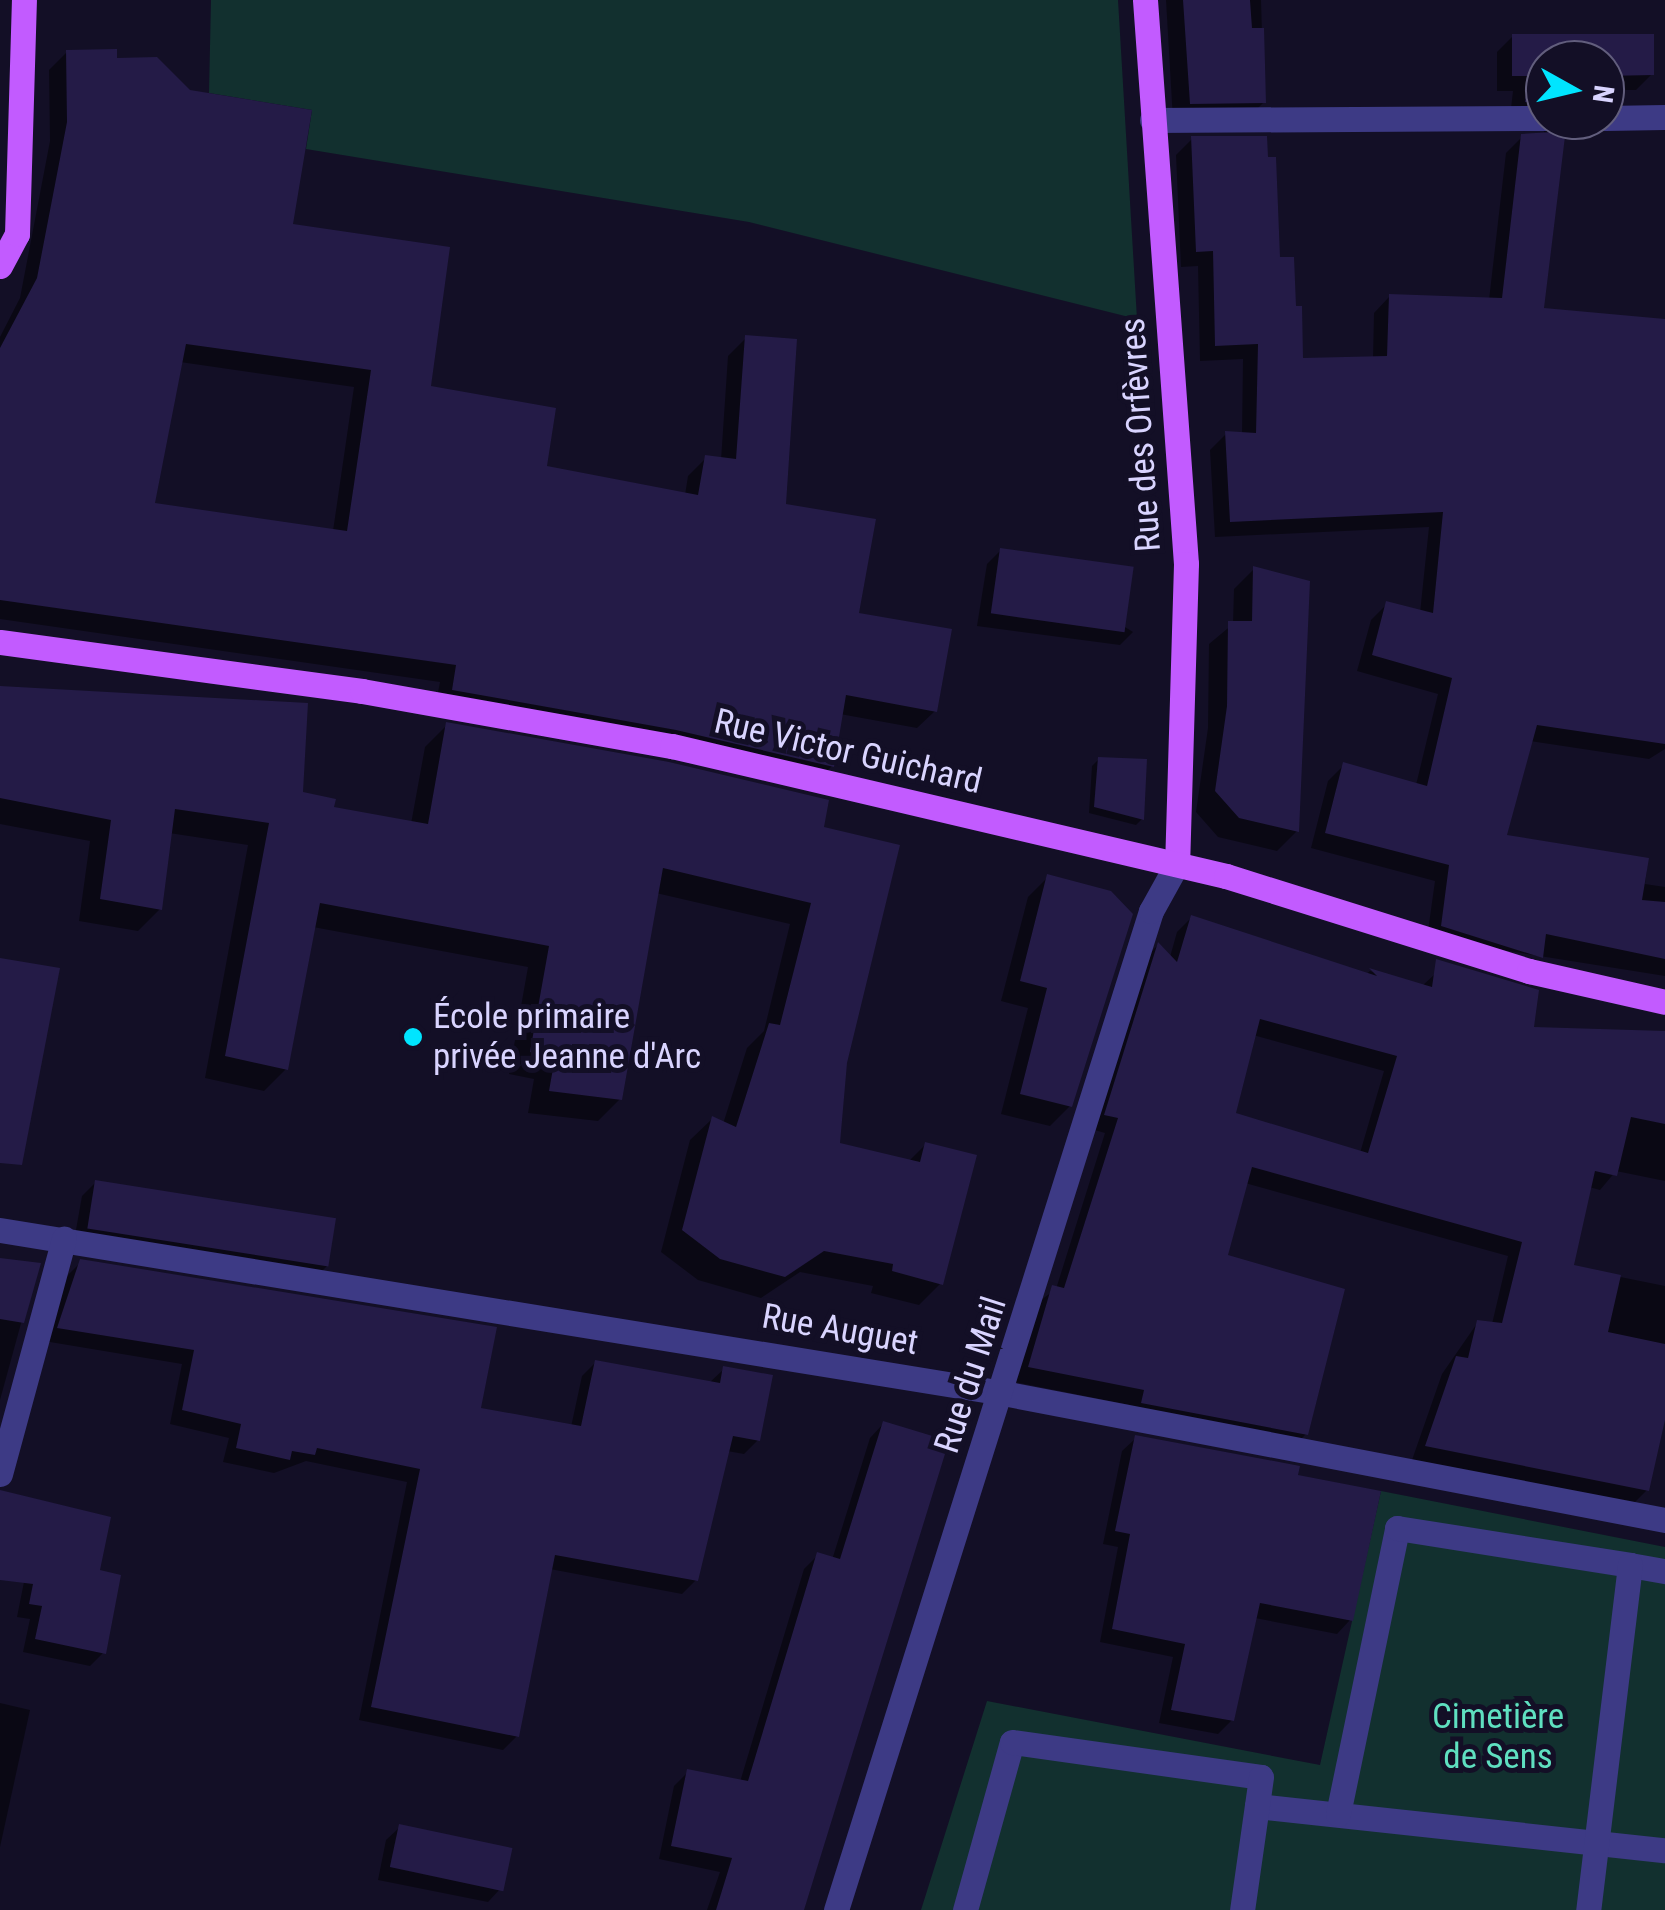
<!DOCTYPE html>
<meta charset="utf-8">
<style>
body{margin:0}
#map{position:relative;width:1665px;height:1910px;overflow:hidden;background:#130f26;font-family:"Roboto Condensed",sans-serif}
div>[style]{position:absolute}
[style*='--x']{left:calc(var(--x)*1px);top:calc(var(--y)*1px);width:calc(var(--w)*1px);rotate:calc(var(--a)*1deg)}
.green>*{inset:0;background:#12302f}
.shadow>*{inset:0;background:#0007}
.building>*{inset:0;background:#241b47;transform-origin:0 0}
.minor>*{height:25px;margin:-12.5px;padding:0 12.5px;transform-origin:12.5px;border-radius:12.5px;background:#3d3a85}
.major>*{height:25px;margin:-12.5px;padding:0 12.5px;transform-origin:12.5px;border-radius:12.5px;background:#c25bff}
.dots>*{width:28px;height:28px;translate:-50% -50%;box-sizing:border-box;border:5px solid #130f26;border-radius:50%}
span{translate:-50% -50%;white-space:nowrap;text-align:center;line-height:1.15;-webkit-text-stroke:10px #130f26;paint-order:stroke}
.street-label{font-size:35px;color:#d9d4ff}
.poi-label{font-size:35px;color:#d9d4ff}
.left{translate:0 -50%;text-align:left}
.park-label{font-size:35px;color:#5fe0c0}
.north{position:absolute;left:1525px;top:40px;width:100px;height:100px;box-sizing:border-box;background:#130f26;border:2px solid #625e7d;border-radius:50%;rotate:98deg;font-size:28px;font-weight:700;line-height:40px;text-align:center;color:#d9d4ff}
.north::after{content:'';display:block;margin:auto;width:35px;height:45px;background:#00e5ff;clip-path:polygon(50% 0,100% 100%,50% 72%,0 100%)}
</style>
<div id="map">
<div class="green">
<div style="clip-path:polygon(211px 0,1118px 0,1137px 319px,749px 222px,306px 149px,312px 110px,209px 93px)"></div>
<div style="clip-path:polygon(1381px 1491px,1665px 1547px,1665px 1910px,921px 1910px,987px 1701px,1320px 1765px)"></div>
</div>
<div class="shadow">
<div style="clip-path:polygon(1166px 0,1261px 0,1264px 102px,1246px 120px,1173px 120px)"></div>
<div style="clip-path:polygon(1513px 36px,1652px 37px,1652px 74px,1636px 90px,1605px 90px,1605px 60px,1545px 60px,1545px 120px,1565px 120px,1541px 310px,1665px 320px,1665px 749px,1649px 759px,1530px 741px,1504px 837px,1648px 860px,1645px 884px,1665px 887px,1665px 976px,1427px 938px,1435px 881px,1311px 848px,1328px 781px,1344px 765px,1416px 785px,1438px 694px,1357px 671px,1371px 620px,1387px 604px,1420px 613px,1429px 527px,1215px 537px,1210px 450px,1226px 434px,1242px 435px,1243px 359px,1200px 361px,1198px 266px,1181px 267px,1176px 155px,1192px 139px,1278px 260px,1300px 361px,1373px 359px,1374px 313px,1390px 296px,1489px 300px,1506px 153px,1522px 137px,1546px 135px,1536px 119px,1510px 117px,1513px 91px,1497px 91px,1497px 52px)"></div>
<div style="clip-path:polygon(evenodd,67px 52px,115px 61px,290px 226px,429px 388px,545px 468px,685px 495px,688px 476px,706px 458px,721px 460px,728px 356px,746px 338px,784px 506px,856px 615px,935px 711px,917px 728px,840px 714px,832px 766px,814px 784px,435px 708px,440px 682px,0 619px,0 337px,20px 298px,50px 141px,49px 70px,67px 52px,180px 362px,354px 387px,333px 531px,152px 505px,180px 362px)"></div>
<div style="clip-path:polygon(1001px 550px,1133px 632px,1120px 645px,977px 626px,987px 564px)"></div>
<div style="clip-path:polygon(1254px 569px,1297px 831px,1277px 851px,1218px 837px,1196px 812px,1208px 728px,1209px 644px,1233px 624px,1234px 589px)"></div>
<div style="clip-path:polygon(0 689px,331px 809px,411px 824px,425px 747px,447px 725px,822px 829px,844px 1063px,837px 1145px,908px 1162px,926px 1144px,941px 1283px,919px 1305px,871px 1293px,873px 1286px,800px 1272px,761px 1298px,698px 1280px,661px 1252px,690px 1140px,712px 1119px,723px 1124px,747px 1048px,764px 1031px,790px 924px,656px 893px,620px 1099px,598px 1121px,528px 1113px,534px 1079px,509px 1074px,528px 967px,313px 927px,286px 1069px,264px 1091px,205px 1078px,248px 845px,169px 833px,160px 909px,138px 931px,79px 921px,90px 841px,0 824px)"></div>
<div style="clip-path:polygon(1099px 759px,1142px 819px,1136px 825px,1089px 813px,1092px 766px)"></div>
<div style="clip-path:polygon(1048px 877px,1070px 1106px,1050px 1126px,1001px 1114px,1028px 1008px,1001px 1001px,1028px 897px)"></div>
<div style="clip-path:polygon(evenodd,1192px 917px,1365px 975px,1370px 971px,1422px 986px,1435px 974px,1532px 1030px,1665px 1041px,1665px 1181px,1616px 1171px,1600px 1190px,1589px 1187px,1571px 1267px,1665px 1286px,1665px 1409px,1647px 1490px,1632px 1505px,1412px 1460px,1442px 1374px,1478px 1322px,1492px 1324px,1508px 1256px,1245px 1183px,1225px 1257px,1306px 1434px,1291px 1449px,1128px 1417px,1130px 1405px,1015px 1382px,1037px 1303px,1056px 1289px,1105px 1133px,1091px 1129px,1144px 959px,1158px 945px,1170px 957px,1177px 932px,1192px 917px,1253px 1035px,1384px 1071px,1360px 1153px,1233px 1115px,1253px 1035px)"></div>
<div style="clip-path:polygon(96px 1182px,327px 1266px,313px 1280px,74px 1241px,82px 1196px)"></div>
<div style="clip-path:polygon(0 1260px,37px 1265px,0 1400px)"></div>
<div style="clip-path:polygon(81px 1262px,478px 1410px,571px 1427px,582px 1376px,596px 1362px,709px 1383px,724px 1369px,758px 1440px,744px 1454px,727px 1451px,696px 1580px,682px 1594px,550px 1569px,517px 1736px,503px 1750px,359px 1720px,407px 1482px,306px 1461px,274px 1473px,223px 1462px,229px 1438px,170px 1424px,182px 1364px,44px 1341px,66px 1277px)"></div>
<div style="clip-path:polygon(883px 1424px,798px 1910px,707px 1910px,720px 1872px,659px 1859px,674px 1786px,688px 1772px,740px 1782px,804px 1569px,818px 1555px,832px 1560px,870px 1438px)"></div>
<div style="clip-path:polygon(1136px 1438px,1295px 1477px,1350px 1620px,1337px 1634px,1255px 1618px,1232px 1720px,1218px 1734px,1159px 1723px,1173px 1657px,1100px 1642px,1118px 1547px,1103px 1544px,1122px 1451px)"></div>
<div style="clip-path:polygon(37px 1517px,97px 1572px,103px 1653px,90px 1666px,23px 1652px,30px 1619px,17px 1617px)"></div>
<div style="clip-path:polygon(0 1703px,30px 1710px,0 1847px)"></div>
<div style="clip-path:polygon(400px 1827px,501px 1888px,488px 1902px,378px 1880px,386px 1840px)"></div>
</div>
<div class="building">
<div style="clip-path:polygon(1183px 0,1250px 0,1252px 28px,1264px 28px,1266px 103px,1190px 104px)"></div>
<div style="clip-path:polygon(1512px 34px,1654px 34px,1654px 75px,1605px 76px,1605px 60px,1545px 60px,1545px 102px,1525px 102px,1528px 76px,1512px 76px)"></div>
<div style="clip-path:polygon(evenodd,117px 49px,117px 58px,157px 57px,190px 90px,312px 110px,293px 224px,450px 247px,431px 386px,556px 408px,547px 466px,698px 495px,705px 455px,736px 459px,745px 335px,797px 339px,786px 504px,876px 519px,859px 613px,952px 629px,937px 712px,846px 695px,834px 767px,676px 730px,452px 690px,456px 665px,0 600px,0 348px,37px 278px,67px 122px,66px 50px,117px 49px,186px 344px,371px 370px,347px 531px,155px 503px,186px 344px)"></div>
<div style="clip-path:polygon(1561px 120px,1567px 120px,1544px 308px,1665px 319px,1665px 744px,1537px 725px,1507px 835px,1649px 858px,1642px 900px,1665px 902px,1665px 959px,1546px 934px,1543px 958px,1441px 926px,1449px 865px,1325px 833px,1343px 762px,1427px 786px,1452px 678px,1372px 655px,1386px 601px,1433px 613px,1443px 512px,1230px 522px,1225px 431px,1256px 433px,1258px 344px,1215px 346px,1213px 251px,1196px 252px,1191px 136px,1267px 136px,1268px 157px,1276px 157px,1280px 257px,1294px 257px,1296px 306px,1302px 306px,1303px 358px,1387px 356px,1389px 294px,1502px 298px,1521px 134px,1552px 132px)"></div>
<div style="left:1000px;top:548px;width:135px;height:66px;rotate:8deg"></div>
<div style="clip-path:polygon(1253px 566px,1310px 581px,1299px 832px,1239px 818px,1215px 791px,1227px 706px,1228px 621px,1252px 621px)"></div>
<div style="clip-path:polygon(0 686px,308px 703px,303px 792px,336px 799px,334px 807px,428px 824px,446px 722px,669px 762px,829px 800px,824px 827px,900px 845px,847px 1063px,840px 1143px,920px 1162px,925px 1142px,977px 1155px,943px 1285px,892px 1271px,893px 1264px,824px 1251px,785px 1277px,720px 1259px,682px 1230px,712px 1116px,736px 1127px,769px 1023px,780px 1025px,811px 903px,663px 868px,622px 1100px,549px 1091px,555px 1057px,530px 1052px,549px 946px,320px 903px,288px 1070px,225px 1056px,269px 823px,175px 809px,162px 910px,100px 899px,111px 820px,0 798px)"></div>
<div style="clip-path:polygon(1098px 757px,1147px 759px,1144px 820px,1094px 807px)"></div>
<div style="clip-path:polygon(1047px 874px,1111px 891px,1133px 914px,1072px 1107px,1020px 1094px,1047px 988px,1020px 981px)"></div>
<div style="clip-path:polygon(evenodd,1191px 915px,1377px 976px,1369px 968px,1432px 987px,1436px 959px,1539px 990px,1534px 1027px,1665px 1031px,1665px 1124px,1631px 1117px,1617px 1176px,1595px 1171px,1574px 1265px,1621px 1275px,1608px 1332px,1665px 1344px,1665px 1420px,1649px 1491px,1425px 1446px,1456px 1356px,1468px 1358px,1477px 1320px,1502px 1323px,1522px 1242px,1252px 1167px,1228px 1255px,1345px 1289px,1308px 1435px,1141px 1403px,1144px 1390px,1028px 1367px,1052px 1285px,1064px 1288px,1118px 1118px,1104px 1115px,1158px 942px,1177px 962px,1191px 915px,1260px 1019px,1397px 1056px,1368px 1153px,1236px 1113px,1260px 1019px)"></div>
<div style="clip-path:polygon(0 958px,60px 968px,22px 1165px,0 1163px)"></div>
<div style="left:95px;top:1180px;width:244px;height:49px;rotate:9deg"></div>
<div style="clip-path:polygon(0 1258px,41px 1263px,24px 1323px,0 1319px)"></div>
<div style="clip-path:polygon(80px 1259px,497px 1327px,481px 1408px,581px 1426px,595px 1360px,720px 1383px,723px 1366px,773px 1375px,760px 1441px,733px 1436px,698px 1581px,555px 1555px,519px 1737px,371px 1707px,420px 1469px,317px 1448px,315px 1455px,292px 1451px,290px 1460px,236px 1448px,241px 1424px,182px 1410px,194px 1350px,57px 1328px)"></div>
<div style="clip-path:polygon(883px 1421px,949px 1441px,804px 1910px,716px 1910px,732px 1858px,671px 1846px,687px 1769px,748px 1781px,817px 1552px,840px 1559px)"></div>
<div style="clip-path:polygon(1135px 1435px,1300px 1466px,1298px 1475px,1381px 1491px,1353px 1621px,1260px 1603px,1234px 1721px,1171px 1710px,1185px 1644px,1112px 1629px,1130px 1534px,1115px 1531px)"></div>
<div style="clip-path:polygon(0 1490px,111px 1517px,100px 1570px,121px 1575px,106px 1654px,35px 1639px,42px 1606px,29px 1604px,33px 1584px,0 1580px)"></div>
<div style="left:399px;top:1824px;width:116px;height:44px;rotate:12deg"></div>
</div>
<div class="minor">
<div style="--x:1605;--y:118;--w:60;--a:-1"></div>
<div style="--x:1152;--y:120;--w:393;--a:-0.3"></div>
<div style="--x:0;--y:1230;--w:1016;--a:9.23"></div>
<div style="--x:1003;--y:1393;--w:674;--a:10.86"></div>
<div style="--x:0;--y:1474;--w:244;--a:-74.8"></div>
<div style="--x:1630;--y:1565;--w:36;--a:10"></div>
<div style="--x:1257;--y:1806;--w:410;--a:6.2"></div>
<div style="--x:1338;--y:1814;--w:292;--a:-78.3"></div>
<div style="--x:1397;--y:1528;--w:236;--a:9"></div>
<div style="--x:1630;--y:1565;--w:348;--a:96.9"></div>
<div style="--x:836;--y:1910;--w:1047;--a:-72.5"></div>
<div style="--x:1151;--y:911;--w:54;--a:-61"></div>
<div style="--x:965;--y:1910;--w:174;--a:-74.4"></div>
<div style="--x:1012;--y:1742;--w:251;--a:8"></div>
<div style="--x:1261;--y:1777;--w:134;--a:98.1"></div>
</div>
<div class="major">
<div style="--x:1145;--y:0;--w:565;--a:85.84"></div>
<div style="--x:1186;--y:564;--w:300;--a:91.7"></div>
<div style="--x:0;--y:266;--w:36;--a:-62"></div>
<div style="--x:17;--y:234;--w:234;--a:-88.3"></div>
<div style="--x:0;--y:642;--w:365;--a:7.7"></div>
<div style="--x:362;--y:691;--w:315;--a:10.1"></div>
<div style="--x:672;--y:746;--w:569;--a:13.21"></div>
<div style="--x:1226;--y:876;--w:318;--a:17.4"></div>
<div style="--x:1529;--y:971;--w:139;--a:12.8"></div>
</div>
<div class="dots">
<div style="left:413px;top:1037px;background:#00e5ff"></div>
</div>
<div class="street-label">
<span style="left:1141px;top:435px;rotate:-94deg">Rue des Orfèvres</span>
<span style="left:848px;top:752px;rotate:13deg">Rue Victor Guichard</span>
<span style="left:840px;top:1330px;rotate:10deg">Rue Auguet</span>
<span style="left:971px;top:1375px;rotate:-72deg">Rue du Mail</span>
</div>
<div class="poi-label">
<span class="left" style="left:433px;top:1037px">École primaire<br>privée Jeanne d'Arc</span>
</div>
<div class="park-label">
<span style="left:1498px;top:1737px">Cimetière<br>de Sens</span>
</div>
<div class="north">N</div>
</div>
